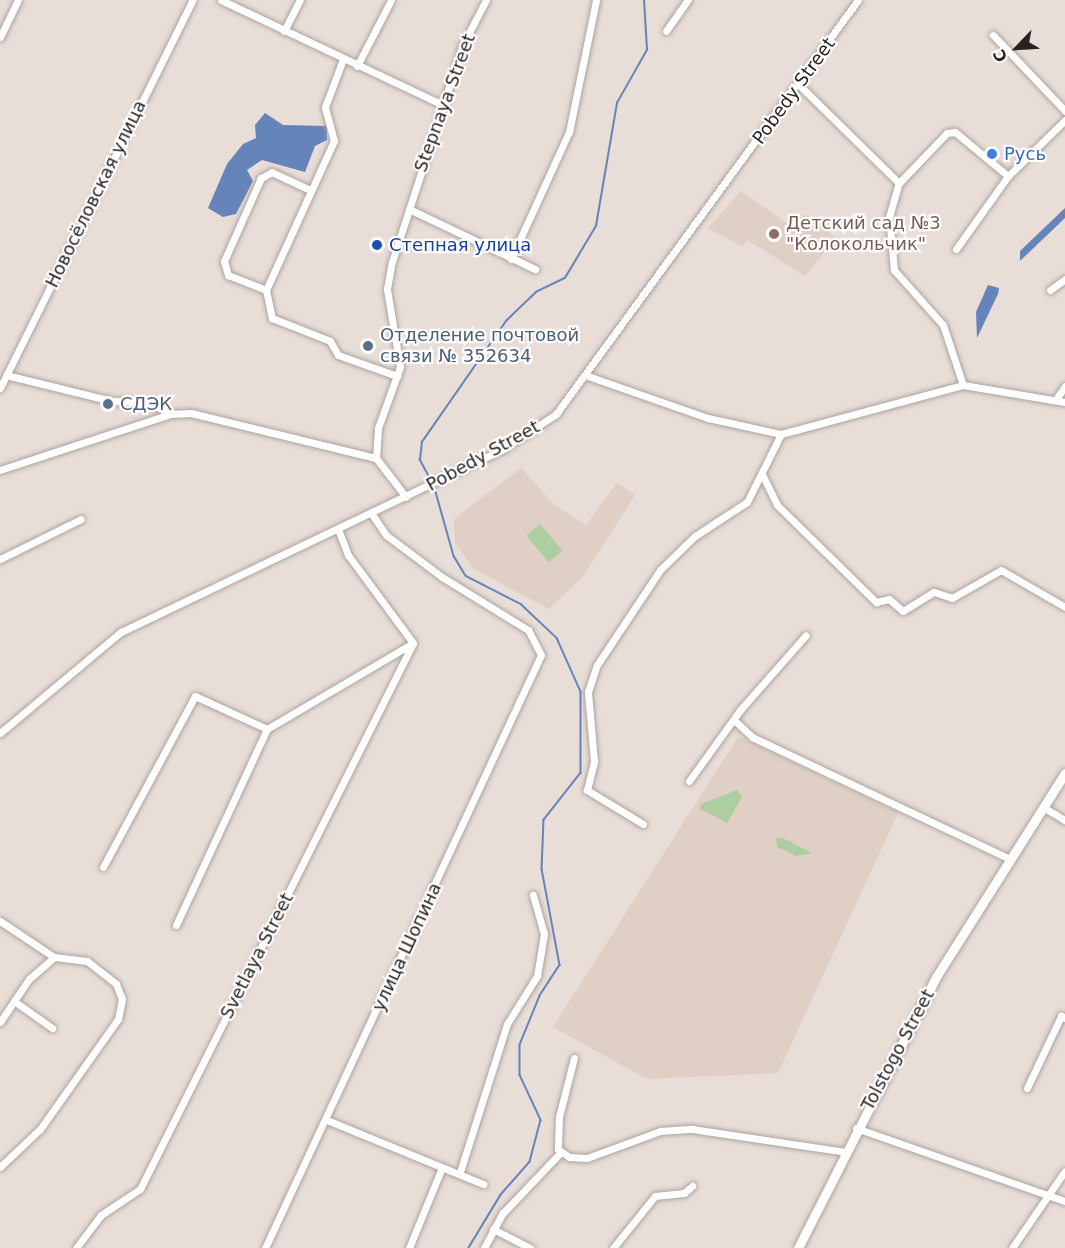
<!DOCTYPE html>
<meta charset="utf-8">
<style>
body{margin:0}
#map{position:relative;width:1065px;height:1248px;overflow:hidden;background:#e8ddd7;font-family:"DejaVu Sans",sans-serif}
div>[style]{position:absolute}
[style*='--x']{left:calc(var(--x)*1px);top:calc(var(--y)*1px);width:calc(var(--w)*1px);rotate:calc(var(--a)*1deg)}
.built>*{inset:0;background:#e0cfc5}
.green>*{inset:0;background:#accea1;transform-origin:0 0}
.water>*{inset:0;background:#6484ba}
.stream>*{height:1.5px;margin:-0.75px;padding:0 0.75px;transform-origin:0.75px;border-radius:0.75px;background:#6484ba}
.roads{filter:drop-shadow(0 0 2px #aea49e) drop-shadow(0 0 2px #aea49e)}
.minor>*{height:7px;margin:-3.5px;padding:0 3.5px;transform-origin:3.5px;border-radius:3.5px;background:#fff}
.major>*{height:9px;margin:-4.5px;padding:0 4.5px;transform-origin:4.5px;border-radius:4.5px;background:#fff}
.dots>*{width:16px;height:16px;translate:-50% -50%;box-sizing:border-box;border:3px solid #fff;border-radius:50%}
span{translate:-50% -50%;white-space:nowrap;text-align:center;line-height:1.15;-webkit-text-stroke:4.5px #fff;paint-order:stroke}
.street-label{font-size:18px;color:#272321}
.shop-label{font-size:18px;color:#366cbe}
.left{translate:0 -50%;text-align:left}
.education-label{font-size:18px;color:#785e54}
.transit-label{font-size:18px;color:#164399}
.service-label{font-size:18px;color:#4e5e75}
.north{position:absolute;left:987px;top:18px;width:60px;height:60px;-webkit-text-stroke:4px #fff;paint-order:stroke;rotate:245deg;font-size:16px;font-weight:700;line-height:24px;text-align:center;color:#272321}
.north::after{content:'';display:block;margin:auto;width:21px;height:27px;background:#272321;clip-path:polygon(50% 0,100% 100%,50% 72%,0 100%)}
</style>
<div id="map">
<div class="built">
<div style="clip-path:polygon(741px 191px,793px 228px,805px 214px,836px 238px,805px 276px,747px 240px,742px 246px,708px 228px)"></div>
<div style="clip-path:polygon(521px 468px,555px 505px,586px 525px,617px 483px,635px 495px,584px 575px,549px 609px,474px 569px,455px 543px,454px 519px)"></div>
<div style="clip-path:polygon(738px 737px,898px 813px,778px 1073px,647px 1079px,553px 1027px)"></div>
</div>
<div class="green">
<div style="left:540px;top:524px;width:35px;height:18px;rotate:50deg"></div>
<div style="clip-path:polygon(737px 790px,742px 797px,727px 823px,700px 809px,701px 804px)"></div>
<div style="clip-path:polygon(783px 838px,812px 853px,796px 856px,777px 847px,776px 838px)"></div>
</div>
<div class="water">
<div style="clip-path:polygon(265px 113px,283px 125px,327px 126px,327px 140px,315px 146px,305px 172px,262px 160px,247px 170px,253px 181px,236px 214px,223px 217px,208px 208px,227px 164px,243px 144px,256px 138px,255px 125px)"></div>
<div style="clip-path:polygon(1065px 208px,1065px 218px,1020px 261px,1020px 251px)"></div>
<div style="clip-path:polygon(988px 285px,999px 288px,998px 294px,977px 338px,976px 312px)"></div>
</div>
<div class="stream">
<div style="--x:431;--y:481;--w:24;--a:-118"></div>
<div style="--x:420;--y:460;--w:18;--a:-84"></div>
<div style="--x:422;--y:442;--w:147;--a:-55.2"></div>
<div style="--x:506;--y:321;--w:42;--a:-44"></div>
<div style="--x:536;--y:292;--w:32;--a:-26"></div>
<div style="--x:565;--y:278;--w:61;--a:-59.2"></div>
<div style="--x:596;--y:226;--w:125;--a:-80.3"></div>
<div style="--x:617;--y:103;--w:61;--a:-60.5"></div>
<div style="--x:647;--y:50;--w:50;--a:-93.4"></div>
<div style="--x:434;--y:485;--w:74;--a:74.3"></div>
<div style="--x:454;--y:556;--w:23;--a:59"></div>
<div style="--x:466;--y:576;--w:62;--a:27"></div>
<div style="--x:521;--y:604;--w:50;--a:43.4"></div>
<div style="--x:557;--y:638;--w:59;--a:66"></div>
<div style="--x:581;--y:692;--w:81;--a:90"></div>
<div style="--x:581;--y:773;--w:60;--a:128.2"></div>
<div style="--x:544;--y:820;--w:49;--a:92.3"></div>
<div style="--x:542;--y:869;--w:98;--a:79.4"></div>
<div style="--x:560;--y:965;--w:37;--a:123"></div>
<div style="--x:540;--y:996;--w:53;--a:112.2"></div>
<div style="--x:520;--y:1045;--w:30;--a:90"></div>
<div style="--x:520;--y:1075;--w:50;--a:65"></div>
<div style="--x:541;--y:1120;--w:43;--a:104.7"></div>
<div style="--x:530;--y:1162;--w:44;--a:131.3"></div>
<div style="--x:501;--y:1195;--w:62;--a:121.1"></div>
</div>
<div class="roads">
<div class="minor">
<div style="--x:221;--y:0;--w:243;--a:25.3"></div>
<div style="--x:284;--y:31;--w:35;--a:-63"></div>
<div style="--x:666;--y:31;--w:38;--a:-55"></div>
<div style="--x:993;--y:35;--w:105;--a:46.5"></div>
<div style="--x:0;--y:37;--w:41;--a:-64.1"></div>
<div style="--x:357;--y:66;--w:74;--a:-62.7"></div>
<div style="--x:799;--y:85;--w:140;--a:44.4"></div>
<div style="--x:308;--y:189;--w:40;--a:-155"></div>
<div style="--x:272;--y:172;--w:13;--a:151"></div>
<div style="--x:261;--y:178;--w:91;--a:114"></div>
<div style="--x:224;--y:261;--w:15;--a:74"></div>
<div style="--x:228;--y:275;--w:41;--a:21.5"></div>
<div style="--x:266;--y:290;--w:164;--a:-65.5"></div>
<div style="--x:334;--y:141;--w:35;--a:-105"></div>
<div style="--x:325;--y:107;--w:51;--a:-69.4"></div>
<div style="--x:409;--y:209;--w:140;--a:25.5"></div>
<div style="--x:956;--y:249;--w:90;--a:-54.5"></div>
<div style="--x:1008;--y:176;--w:80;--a:-44.5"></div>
<div style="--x:511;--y:259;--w:140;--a:-65.5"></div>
<div style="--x:569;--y:132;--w:135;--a:-78.4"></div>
<div style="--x:266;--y:290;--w:29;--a:78"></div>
<div style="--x:272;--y:318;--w:62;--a:21.6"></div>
<div style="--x:330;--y:341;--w:16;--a:60"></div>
<div style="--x:338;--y:355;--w:63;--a:19.6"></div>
<div style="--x:1050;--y:290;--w:19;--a:-36"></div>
<div style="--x:6;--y:375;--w:109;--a:13.8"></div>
<div style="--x:112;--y:401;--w:37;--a:2"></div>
<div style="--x:149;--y:402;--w:24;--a:30"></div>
<div style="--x:585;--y:375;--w:130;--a:19.3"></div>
<div style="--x:708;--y:418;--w:75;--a:12.4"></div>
<div style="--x:781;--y:434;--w:188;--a:-15.1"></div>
<div style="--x:963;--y:385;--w:103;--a:9.5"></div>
<div style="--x:963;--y:385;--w:63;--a:-108.4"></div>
<div style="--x:943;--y:325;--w:74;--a:-131.7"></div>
<div style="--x:894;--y:270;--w:53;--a:-95.4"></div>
<div style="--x:889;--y:217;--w:35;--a:-74"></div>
<div style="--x:899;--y:183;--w:69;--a:-46.2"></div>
<div style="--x:947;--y:133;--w:8;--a:-7"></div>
<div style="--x:955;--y:132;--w:69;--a:39.7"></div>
<div style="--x:0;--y:388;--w:433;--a:-63.6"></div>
<div style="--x:1056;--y:399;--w:16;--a:-55"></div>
<div style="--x:376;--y:458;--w:30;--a:-86"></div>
<div style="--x:378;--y:428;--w:65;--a:-70.2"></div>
<div style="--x:400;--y:367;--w:79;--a:-99.5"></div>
<div style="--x:387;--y:289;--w:27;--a:-80"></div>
<div style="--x:392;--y:262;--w:227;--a:-72"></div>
<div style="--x:462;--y:46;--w:52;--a:-62.4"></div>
<div style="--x:0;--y:470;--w:179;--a:-18.2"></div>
<div style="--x:170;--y:414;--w:21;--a:-3"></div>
<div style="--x:191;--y:413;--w:190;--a:13.7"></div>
<div style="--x:376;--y:458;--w:49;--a:52.4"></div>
<div style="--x:762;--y:474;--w:34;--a:64"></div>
<div style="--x:777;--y:505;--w:139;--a:44.4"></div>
<div style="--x:876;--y:602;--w:13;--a:-13"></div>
<div style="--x:889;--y:599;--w:18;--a:41"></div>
<div style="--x:903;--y:611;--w:36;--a:-32"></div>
<div style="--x:934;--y:592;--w:19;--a:18"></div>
<div style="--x:952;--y:598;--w:56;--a:-29.7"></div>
<div style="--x:1001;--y:570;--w:74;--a:30"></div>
<div style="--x:338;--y:529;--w:28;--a:69"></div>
<div style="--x:348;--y:555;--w:109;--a:53.5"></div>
<div style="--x:0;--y:559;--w:90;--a:-26.3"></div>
<div style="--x:734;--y:720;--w:25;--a:43"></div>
<div style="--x:752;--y:737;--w:285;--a:25.3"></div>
<div style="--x:0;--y:733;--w:158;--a:-39.9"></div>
<div style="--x:121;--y:632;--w:424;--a:-25.6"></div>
<div style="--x:503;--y:449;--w:64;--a:-33.4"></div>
<div style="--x:556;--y:414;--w:512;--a:-53.89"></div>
<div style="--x:689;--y:781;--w:89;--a:-54.2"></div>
<div style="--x:741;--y:709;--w:98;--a:-48.7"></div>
<div style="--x:1043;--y:807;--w:26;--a:31"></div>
<div style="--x:643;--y:824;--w:66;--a:-148.7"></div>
<div style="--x:587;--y:790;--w:30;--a:-76"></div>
<div style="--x:594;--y:761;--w:69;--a:-95"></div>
<div style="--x:588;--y:692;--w:28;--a:-72"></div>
<div style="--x:597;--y:665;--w:114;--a:-56.4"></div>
<div style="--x:660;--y:570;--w:49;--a:-44.2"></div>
<div style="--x:695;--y:536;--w:62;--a:-33.2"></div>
<div style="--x:747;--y:502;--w:76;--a:-63.4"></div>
<div style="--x:103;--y:867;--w:194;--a:-61.7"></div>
<div style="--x:195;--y:696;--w:79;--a:24.6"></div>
<div style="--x:0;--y:921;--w:65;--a:33.7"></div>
<div style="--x:54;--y:957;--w:33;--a:7"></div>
<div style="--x:87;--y:961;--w:37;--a:38"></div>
<div style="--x:116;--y:984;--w:16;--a:68"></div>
<div style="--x:122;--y:999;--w:20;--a:101"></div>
<div style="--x:118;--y:1019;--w:135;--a:125.3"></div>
<div style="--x:40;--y:1129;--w:55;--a:136.5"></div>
<div style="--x:176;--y:925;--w:216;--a:-65.1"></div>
<div style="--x:267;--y:729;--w:169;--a:-30.5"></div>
<div style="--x:14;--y:1001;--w:47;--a:35.4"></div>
<div style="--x:0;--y:1022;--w:52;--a:-56"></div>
<div style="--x:29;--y:979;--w:33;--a:-41"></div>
<div style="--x:574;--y:1058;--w:61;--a:104.3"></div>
<div style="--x:559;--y:1117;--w:32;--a:92"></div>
<div style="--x:558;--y:1149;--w:14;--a:36"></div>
<div style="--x:569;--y:1157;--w:18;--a:3"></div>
<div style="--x:587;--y:1158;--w:78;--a:-20.3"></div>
<div style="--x:660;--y:1131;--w:32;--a:-4"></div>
<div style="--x:692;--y:1129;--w:155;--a:8.5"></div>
<div style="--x:1027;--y:1088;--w:80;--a:-64.7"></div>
<div style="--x:1061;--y:1016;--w:4;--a:27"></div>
<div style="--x:327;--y:1120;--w:169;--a:22.3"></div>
<div style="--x:856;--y:1128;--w:221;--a:19.3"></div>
<div style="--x:460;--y:1172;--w:155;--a:-72.4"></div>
<div style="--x:507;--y:1024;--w:57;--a:-58"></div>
<div style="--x:537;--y:976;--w:43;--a:-80.5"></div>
<div style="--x:544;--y:934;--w:41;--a:-105.8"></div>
<div style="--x:493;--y:1229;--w:42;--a:27.2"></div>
<div style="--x:76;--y:1248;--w:41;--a:-52.9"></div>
<div style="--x:101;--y:1215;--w:47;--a:-33.7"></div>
<div style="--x:140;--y:1189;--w:610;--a:-63.43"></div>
<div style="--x:265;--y:1248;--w:654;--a:-65.04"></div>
<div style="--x:541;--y:655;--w:28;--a:-117"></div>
<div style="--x:528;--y:630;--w:101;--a:-148.4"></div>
<div style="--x:442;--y:577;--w:70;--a:-143.1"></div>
<div style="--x:386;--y:535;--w:25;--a:-124"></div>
<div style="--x:409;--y:1248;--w:84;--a:-67.7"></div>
<div style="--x:484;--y:1248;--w:40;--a:-62"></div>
<div style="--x:503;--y:1213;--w:83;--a:-46.5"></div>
<div style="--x:613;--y:1248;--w:67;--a:-51.1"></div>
<div style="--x:655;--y:1196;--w:29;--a:-6"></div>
<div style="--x:684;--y:1193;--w:11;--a:-41"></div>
<div style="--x:1012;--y:1248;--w:93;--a:-55.5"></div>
</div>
<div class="major">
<div style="--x:798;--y:1248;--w:304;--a:-63"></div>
<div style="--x:936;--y:977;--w:241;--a:-57.7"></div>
</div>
</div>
<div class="dots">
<div style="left:992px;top:154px;background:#3f7fe0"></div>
<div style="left:774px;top:234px;background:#8d6e63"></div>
<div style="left:377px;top:245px;background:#1a4fb4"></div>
<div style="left:368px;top:346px;background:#5c6f8a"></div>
<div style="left:108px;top:404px;background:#5c6f8a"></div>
</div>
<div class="street-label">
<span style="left:794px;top:91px;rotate:-54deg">Pobedy Street</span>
<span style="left:445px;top:103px;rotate:-70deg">Stepnaya Street</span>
<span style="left:96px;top:194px;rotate:-64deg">Новосёловская улица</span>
<span style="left:483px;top:456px;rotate:-29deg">Pobedy Street</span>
<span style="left:407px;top:947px;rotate:-65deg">улица Шопина</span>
<span style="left:257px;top:956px;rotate:-63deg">Svetlaya Street</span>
<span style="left:898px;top:1050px;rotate:-62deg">Tolstogo Street</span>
</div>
<div class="shop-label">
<span class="left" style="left:1004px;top:154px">Русь</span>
</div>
<div class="education-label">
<span class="left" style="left:786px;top:234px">Детский сад №3<br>"Колокольчик"</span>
</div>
<div class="transit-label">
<span class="left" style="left:389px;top:245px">Степная улица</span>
</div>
<div class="service-label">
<span class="left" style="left:380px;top:346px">Отделение почтовой<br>связи № 352634</span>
<span class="left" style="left:120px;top:404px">СДЭК</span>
</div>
<div class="north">С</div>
</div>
